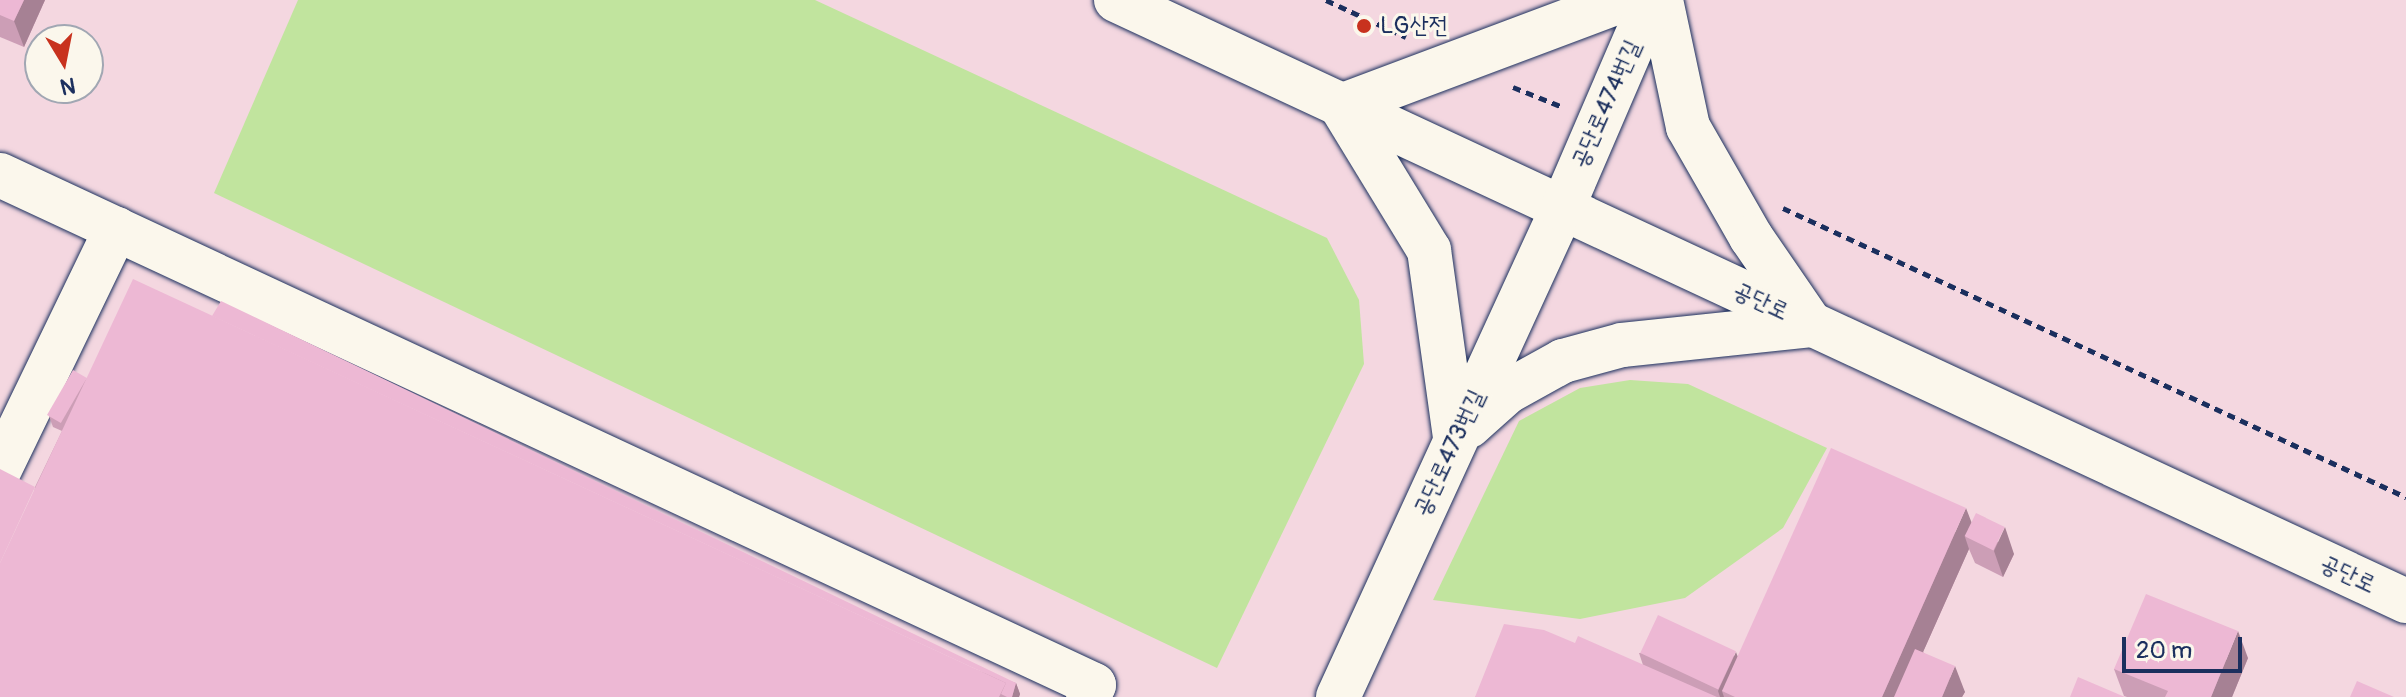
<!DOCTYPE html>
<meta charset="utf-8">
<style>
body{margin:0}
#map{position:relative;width:2406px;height:697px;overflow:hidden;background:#f7e4e5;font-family:Pangolin,"Poor Story",sans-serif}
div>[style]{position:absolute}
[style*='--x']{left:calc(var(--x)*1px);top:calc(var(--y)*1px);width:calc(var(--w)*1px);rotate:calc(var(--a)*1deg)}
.built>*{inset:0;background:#f4d7e0}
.green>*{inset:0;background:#c1e49e}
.path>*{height:5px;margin-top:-2.5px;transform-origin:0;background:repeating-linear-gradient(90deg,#1b2f5e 0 8px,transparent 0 14px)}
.roads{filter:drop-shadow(0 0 2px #1b2f5e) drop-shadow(0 0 2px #1b2f5e)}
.minor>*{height:44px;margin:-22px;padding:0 22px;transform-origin:22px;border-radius:22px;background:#fbf7ec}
.major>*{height:44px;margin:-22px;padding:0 22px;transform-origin:22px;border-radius:22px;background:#fbf7ec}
.wall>*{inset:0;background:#cc9eb6}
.shaded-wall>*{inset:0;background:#a68194}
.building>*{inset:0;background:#edb8d4;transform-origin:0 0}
.dots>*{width:22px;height:22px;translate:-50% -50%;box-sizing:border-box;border:4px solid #fbf7ec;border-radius:50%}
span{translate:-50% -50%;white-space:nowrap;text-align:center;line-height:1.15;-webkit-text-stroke:6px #fbf7ec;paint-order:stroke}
.poi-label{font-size:24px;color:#1b2f5e}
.left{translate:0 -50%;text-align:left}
.street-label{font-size:24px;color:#1b2f5e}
.north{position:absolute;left:24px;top:24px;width:80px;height:80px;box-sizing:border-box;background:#fbf7ec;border:2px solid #a1a7b3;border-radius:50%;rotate:170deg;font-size:22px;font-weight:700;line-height:32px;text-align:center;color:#1b2f5e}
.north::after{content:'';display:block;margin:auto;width:28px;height:36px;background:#c8321e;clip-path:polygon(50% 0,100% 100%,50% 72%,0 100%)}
.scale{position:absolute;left:2122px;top:637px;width:120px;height:36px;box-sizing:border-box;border:4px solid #1b2f5e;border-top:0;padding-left:10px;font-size:24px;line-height:28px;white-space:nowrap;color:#1b2f5e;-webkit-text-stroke:6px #fbf7ec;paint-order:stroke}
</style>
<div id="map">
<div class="built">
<div style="clip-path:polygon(evenodd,0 0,2406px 0,2406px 697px,0 697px,0 0,40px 40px,88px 40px,88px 88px,40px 88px,40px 40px)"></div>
</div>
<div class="green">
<div style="clip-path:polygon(298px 0,815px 0,1327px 238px,1359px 300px,1364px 364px,1217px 668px,214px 193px)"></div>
<div style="clip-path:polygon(1630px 380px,1688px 384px,1827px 448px,1783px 528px,1685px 598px,1580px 619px,1433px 600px,1519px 421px,1580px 388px)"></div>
</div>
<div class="path">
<div style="--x:1326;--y:0;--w:88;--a:24.8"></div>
<div style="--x:1513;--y:87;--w:54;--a:21.8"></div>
<div style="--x:1783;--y:208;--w:687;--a:24.89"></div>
</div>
<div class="roads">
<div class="minor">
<div style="--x:1341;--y:106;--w:169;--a:58.6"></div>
<div style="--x:1429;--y:250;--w:190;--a:82.1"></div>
<div style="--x:0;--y:175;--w:1207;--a:24.99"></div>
<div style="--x:1094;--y:685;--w:13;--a:117"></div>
<div style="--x:1469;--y:426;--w:51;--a:-41.8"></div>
<div style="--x:1507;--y:392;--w:64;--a:-29"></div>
<div style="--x:1563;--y:361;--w:61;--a:-15.2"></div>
<div style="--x:1622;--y:345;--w:190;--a:-6"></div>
<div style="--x:0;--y:469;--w:267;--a:-64.2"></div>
<div style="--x:1338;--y:697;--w:537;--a:-65.34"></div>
</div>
<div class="major">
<div style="--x:1116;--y:0;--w:1423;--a:24.98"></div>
<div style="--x:1661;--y:0;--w:130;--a:78"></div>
<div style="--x:1688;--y:127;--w:127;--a:60.2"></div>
<div style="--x:1751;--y:237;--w:104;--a:55.5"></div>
<div style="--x:1341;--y:106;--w:301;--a:-20.6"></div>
<div style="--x:1562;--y:209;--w:228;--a:-66.7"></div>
</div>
</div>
<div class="wall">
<div style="clip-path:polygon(0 0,45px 0,24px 47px,0 37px)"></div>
<div style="clip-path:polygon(87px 378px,1016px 683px,1020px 694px,1019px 697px,0 697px,35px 487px,62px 431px,53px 427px,49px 416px)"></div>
<div style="clip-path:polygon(1972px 523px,2014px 554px,2003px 577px,1975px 563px,1969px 549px,1923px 652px,1965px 692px,1962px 697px,1475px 697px,1575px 643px,1643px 665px,1639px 653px,1738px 656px)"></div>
<div style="clip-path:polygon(2248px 658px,2232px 697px,2127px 697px,2124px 696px,2114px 669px)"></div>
</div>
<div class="shaded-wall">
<div style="clip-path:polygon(24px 0,45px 0,24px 47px,14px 21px)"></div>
<div style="clip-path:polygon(1966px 508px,1976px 534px,1965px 537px,1969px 549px,1903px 697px,1882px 697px)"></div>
<div style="clip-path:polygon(2005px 527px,2014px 554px,2003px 577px,1994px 551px)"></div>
<div style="clip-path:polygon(2238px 631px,2248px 658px,2232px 697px,2211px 697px)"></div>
<div style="clip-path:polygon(1736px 652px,1746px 679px,1722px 691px,1724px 697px,1720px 697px,1718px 691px)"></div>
<div style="clip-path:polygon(1955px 666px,1965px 692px,1962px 697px,1942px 697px)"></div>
<div style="clip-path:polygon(1016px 683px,1020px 694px,1019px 697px,1012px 697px)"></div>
</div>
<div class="building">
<div style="clip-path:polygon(0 0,24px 0,14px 21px,0 15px)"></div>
<div style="clip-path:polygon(133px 279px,1006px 683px,999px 697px,0 697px,0 563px)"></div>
<div style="clip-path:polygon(221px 301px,1016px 683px,1012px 697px,1007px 697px,1001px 694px,1006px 683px,212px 316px)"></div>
<div style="left:73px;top:370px;width:16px;height:52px;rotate:30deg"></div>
<div style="clip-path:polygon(1831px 448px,1966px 508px,1882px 697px,1735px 697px,1722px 691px)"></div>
<div style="clip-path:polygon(0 469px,35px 487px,0 563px)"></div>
<div style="left:1976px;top:513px;width:32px;height:26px;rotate:26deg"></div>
<div style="clip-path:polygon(2146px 594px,2238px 631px,2211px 697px,2165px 697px,2168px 691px,2114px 669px)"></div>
<div style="left:1658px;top:615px;width:86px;height:42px;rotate:25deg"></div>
<div style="clip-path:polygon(1504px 624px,1544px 630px,1575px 643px,1578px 636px,1717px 697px,1475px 697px)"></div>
<div style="clip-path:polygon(1915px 649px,1955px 666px,1942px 697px,1894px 697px)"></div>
<div style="clip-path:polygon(2078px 677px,2125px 697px,2070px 697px)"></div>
<div style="clip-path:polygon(2357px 681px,2394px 697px,2350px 697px)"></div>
</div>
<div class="dots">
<div style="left:1364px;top:26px;background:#c8321e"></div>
</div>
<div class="poi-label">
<span class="left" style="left:1380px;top:26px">LG산전</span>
</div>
<div class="street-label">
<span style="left:1606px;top:104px;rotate:-66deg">공단로474번길</span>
<span style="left:1761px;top:301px;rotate:25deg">공단로</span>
<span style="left:1449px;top:453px;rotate:-65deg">공단로473번길</span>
<span style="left:2348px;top:574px;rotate:25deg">공단로</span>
</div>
<div class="north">N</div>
<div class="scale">20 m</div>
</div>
